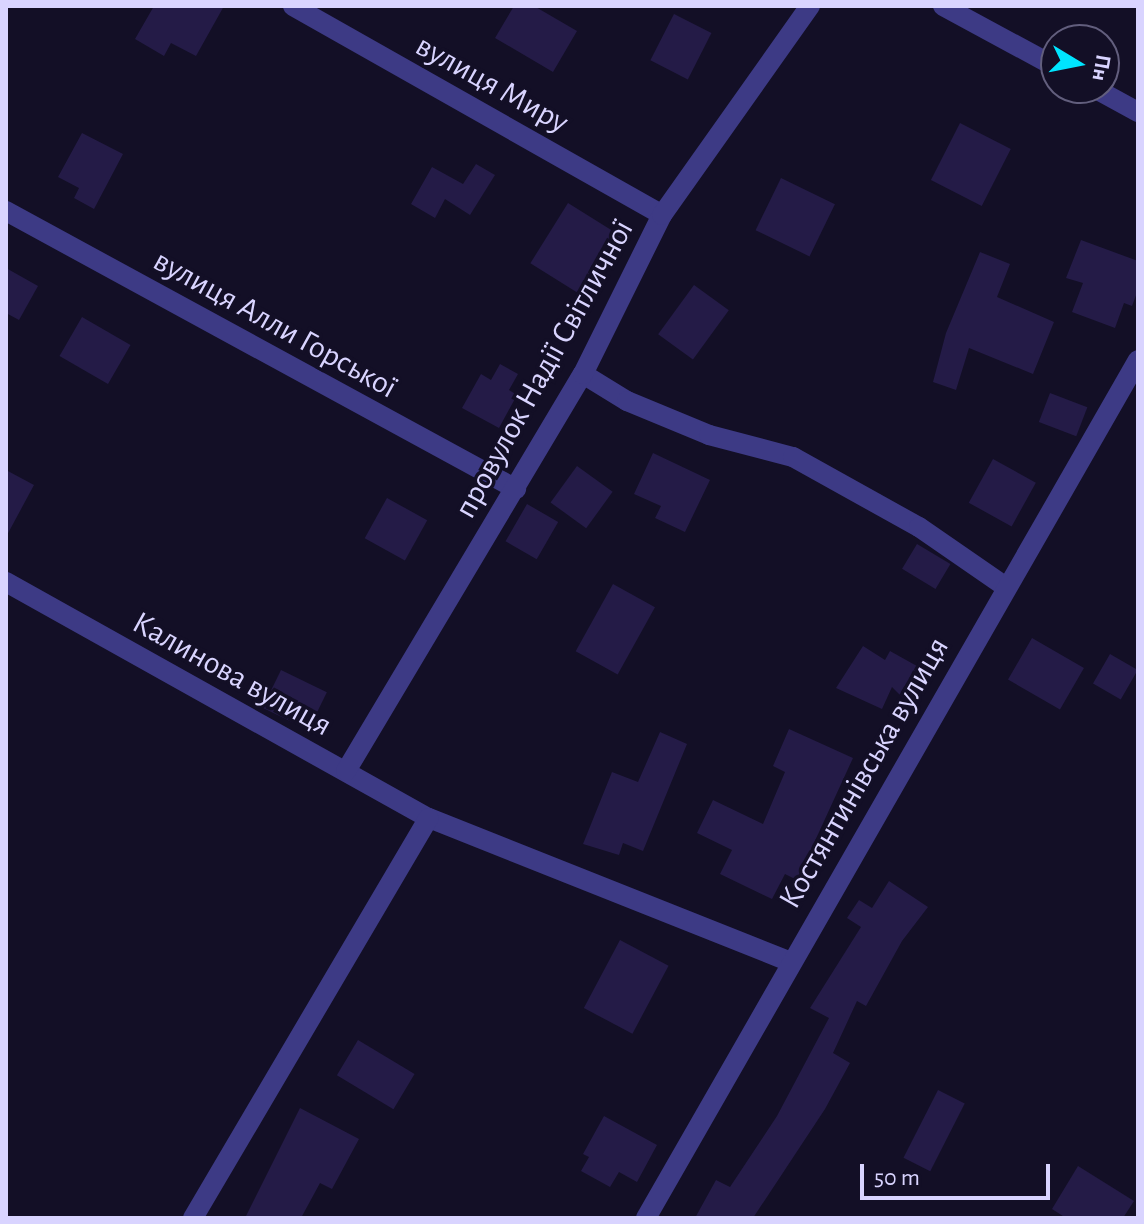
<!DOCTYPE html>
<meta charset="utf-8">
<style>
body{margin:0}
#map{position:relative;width:1144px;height:1224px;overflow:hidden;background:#130f26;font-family:"Alegreya Sans",sans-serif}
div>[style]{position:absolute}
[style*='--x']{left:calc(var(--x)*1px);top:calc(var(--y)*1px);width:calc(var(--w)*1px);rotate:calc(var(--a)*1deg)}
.building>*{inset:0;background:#241b47;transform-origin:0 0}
.street>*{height:20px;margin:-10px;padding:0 10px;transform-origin:10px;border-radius:10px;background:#3d3a85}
span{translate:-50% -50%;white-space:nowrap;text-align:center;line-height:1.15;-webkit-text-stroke:7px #130f26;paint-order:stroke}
.street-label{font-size:32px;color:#d9d4ff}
.frame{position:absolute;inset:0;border:8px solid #d9d4ff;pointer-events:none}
.north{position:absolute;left:1040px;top:24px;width:80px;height:80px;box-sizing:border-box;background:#130f26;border:2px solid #625e7d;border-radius:50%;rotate:100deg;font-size:22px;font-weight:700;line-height:32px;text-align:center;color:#d9d4ff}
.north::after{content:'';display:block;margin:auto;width:28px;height:36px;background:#00e5ff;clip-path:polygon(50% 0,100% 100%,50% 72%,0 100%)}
.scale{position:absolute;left:860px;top:1164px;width:190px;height:36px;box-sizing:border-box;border:4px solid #d9d4ff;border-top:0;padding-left:10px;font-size:24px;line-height:28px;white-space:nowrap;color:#d9d4ff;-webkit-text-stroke:6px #130f26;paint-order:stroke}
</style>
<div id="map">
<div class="building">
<div style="clip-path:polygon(154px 6px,224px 6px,196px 56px,171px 43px,164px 56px,135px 39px)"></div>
<div style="clip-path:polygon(514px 6px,534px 6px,577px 31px,553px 72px,495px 38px)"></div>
<div style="left:674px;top:14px;width:42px;height:52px;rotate:27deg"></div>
<div style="left:960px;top:123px;width:57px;height:64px;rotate:27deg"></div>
<div style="clip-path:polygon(82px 133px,123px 154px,94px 209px,74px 198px,79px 188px,58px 177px)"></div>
<div style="clip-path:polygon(476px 164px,495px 175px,470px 215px,445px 199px,435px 218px,411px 204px,432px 167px,463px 184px)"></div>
<div style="left:781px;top:178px;width:60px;height:58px;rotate:26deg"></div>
<div style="left:568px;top:203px;width:67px;height:71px;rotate:32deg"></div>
<div style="clip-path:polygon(1081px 240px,1138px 261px,1138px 290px,1132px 306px,1124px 303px,1115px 328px,1072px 312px,1083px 283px,1066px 278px)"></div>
<div style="clip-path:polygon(980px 252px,1010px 264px,997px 297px,1054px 322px,1033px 374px,969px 348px,956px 390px,933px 382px,946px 333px)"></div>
<div style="clip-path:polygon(6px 268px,38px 286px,19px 320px,6px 313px)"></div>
<div style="left:694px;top:285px;width:43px;height:61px;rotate:36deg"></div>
<div style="left:82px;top:317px;width:56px;height:45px;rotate:30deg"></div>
<div style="clip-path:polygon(500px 364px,518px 374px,509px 390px,517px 395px,499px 428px,462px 408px,481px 374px,491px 380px)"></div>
<div style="left:1050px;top:393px;width:40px;height:31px;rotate:21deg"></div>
<div style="clip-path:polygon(653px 453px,710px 480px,685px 532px,655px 518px,661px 506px,634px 494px)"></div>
<div style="left:993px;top:459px;width:49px;height:50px;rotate:29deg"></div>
<div style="left:577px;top:466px;width:44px;height:45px;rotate:36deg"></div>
<div style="clip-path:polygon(6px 470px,34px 485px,6px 537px)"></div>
<div style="left:387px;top:498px;width:46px;height:46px;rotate:29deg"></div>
<div style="left:527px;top:504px;width:36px;height:43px;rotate:30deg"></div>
<div style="left:917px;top:544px;width:39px;height:29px;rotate:31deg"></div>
<div style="left:613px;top:584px;width:48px;height:77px;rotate:29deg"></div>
<div style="left:1032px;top:638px;width:60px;height:48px;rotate:30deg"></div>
<div style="clip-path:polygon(863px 646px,885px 660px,890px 651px,924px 670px,906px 701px,892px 687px,882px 709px,836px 688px)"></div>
<div style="left:1110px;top:654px;width:32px;height:34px;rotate:30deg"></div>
<div style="left:281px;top:670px;width:51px;height:42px;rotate:26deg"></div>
<div style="clip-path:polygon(789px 729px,853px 758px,797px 880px,785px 874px,772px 899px,720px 874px,732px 850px,697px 833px,713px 800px,763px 824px,785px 772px,773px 766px)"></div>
<div style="clip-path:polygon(660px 732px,687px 744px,643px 851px,623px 843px,619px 855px,583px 844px,612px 772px,638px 782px)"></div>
<div style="clip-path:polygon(889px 881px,928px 907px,902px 941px,866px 1006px,857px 1001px,833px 1053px,850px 1063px,825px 1109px,753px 1218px,695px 1218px,716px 1180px,730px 1187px,777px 1116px,829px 1018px,810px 1008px,861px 927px,847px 918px,859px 900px,872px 908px)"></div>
<div style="left:620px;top:940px;width:55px;height:77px;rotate:28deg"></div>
<div style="left:358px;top:1040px;width:66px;height:41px;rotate:31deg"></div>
<div style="left:938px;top:1090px;width:30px;height:76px;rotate:27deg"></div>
<div style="clip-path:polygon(300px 1108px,359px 1139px,332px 1189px,320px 1183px,301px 1218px,245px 1218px)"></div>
<div style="clip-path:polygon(604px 1116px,657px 1145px,637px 1182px,619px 1172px,610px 1187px,581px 1171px,589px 1157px,583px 1154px)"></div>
<div style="clip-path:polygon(1078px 1166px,1134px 1201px,1123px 1218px,1066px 1218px,1052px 1209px)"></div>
</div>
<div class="street">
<div style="--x:293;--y:6;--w:424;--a:29.5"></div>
<div style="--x:943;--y:6;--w:128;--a:28.4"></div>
<div style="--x:1094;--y:88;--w:50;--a:28.6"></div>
<div style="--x:6;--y:211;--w:581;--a:28.59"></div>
<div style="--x:583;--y:374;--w:52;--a:31.5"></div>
<div style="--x:627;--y:401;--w:89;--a:22.5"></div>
<div style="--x:709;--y:435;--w:87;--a:14.7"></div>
<div style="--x:793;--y:457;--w:144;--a:29.1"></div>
<div style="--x:919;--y:527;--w:106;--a:34.6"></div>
<div style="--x:6;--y:582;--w:484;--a:29.2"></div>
<div style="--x:429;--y:818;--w:387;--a:21.7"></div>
<div style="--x:346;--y:771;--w:462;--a:-59.2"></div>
<div style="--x:583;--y:374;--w:178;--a:-63.6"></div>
<div style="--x:662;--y:215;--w:256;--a:-54.7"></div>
<div style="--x:193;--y:1218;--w:464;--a:-59.5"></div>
<div style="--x:646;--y:1218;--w:989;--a:-60.17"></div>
</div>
<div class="street-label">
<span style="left:492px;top:84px;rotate:29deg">вулиця Миру</span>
<span style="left:275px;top:324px;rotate:29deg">вулиця Алли Горської</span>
<span style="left:544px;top:369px;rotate:-61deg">провулок Надії Світличної</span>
<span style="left:232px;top:674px;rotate:29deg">Калинова вулиця</span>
<span style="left:864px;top:773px;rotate:-60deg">Костянтинівська вулиця</span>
</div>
<div class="frame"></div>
<div class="north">Пн</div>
<div class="scale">50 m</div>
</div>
